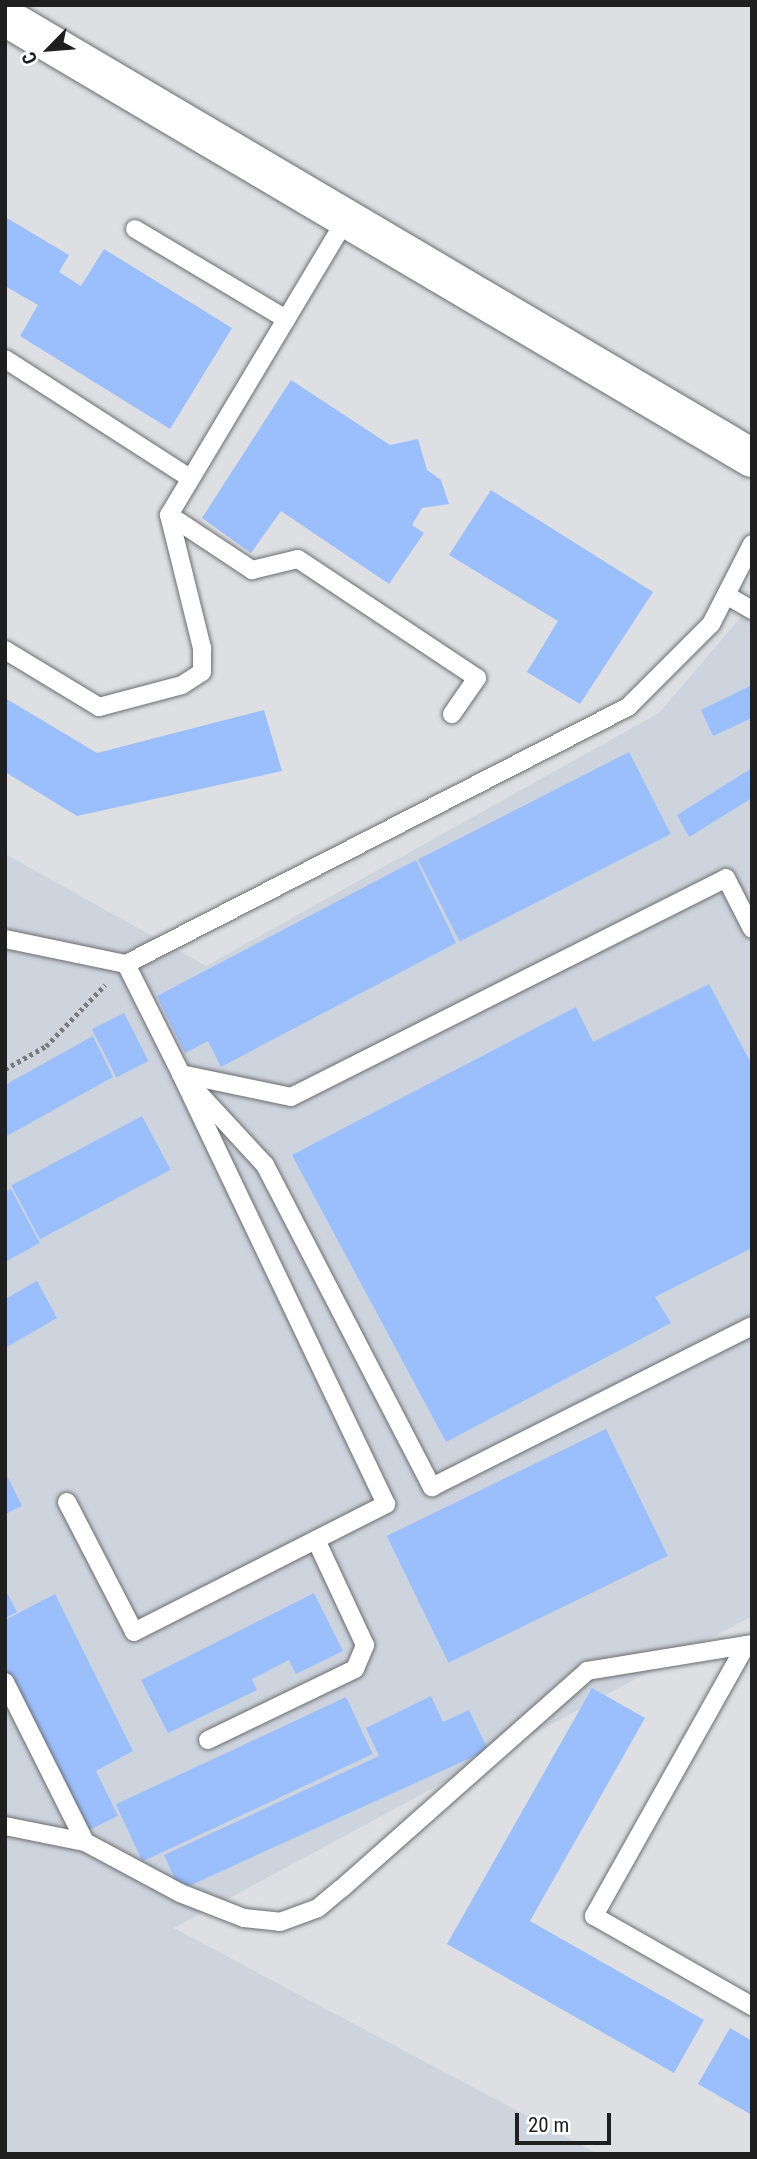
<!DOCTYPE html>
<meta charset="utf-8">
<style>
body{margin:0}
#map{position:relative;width:757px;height:2159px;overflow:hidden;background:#dddfe2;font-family:"Roboto Condensed",sans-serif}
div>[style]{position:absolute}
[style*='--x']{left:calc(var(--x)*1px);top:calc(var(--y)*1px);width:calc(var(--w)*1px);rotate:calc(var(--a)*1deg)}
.built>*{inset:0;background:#ced4dd}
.building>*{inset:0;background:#9bbefd;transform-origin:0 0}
.path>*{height:4.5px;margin-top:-2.25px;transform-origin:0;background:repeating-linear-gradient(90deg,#7a7b7d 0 3.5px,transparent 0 7px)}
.roads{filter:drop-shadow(0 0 2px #6b6d70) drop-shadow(0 0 2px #6b6d70)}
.lane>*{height:18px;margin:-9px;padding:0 9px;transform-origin:9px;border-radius:9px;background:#fff}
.secondary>*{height:38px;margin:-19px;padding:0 19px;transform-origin:19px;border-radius:19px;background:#fff}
span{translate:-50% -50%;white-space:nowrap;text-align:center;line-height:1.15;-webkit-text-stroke:5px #fff;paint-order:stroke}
.frame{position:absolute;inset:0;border:7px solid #1f1f20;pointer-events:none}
.north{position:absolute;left:14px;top:14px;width:70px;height:70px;-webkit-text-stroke:5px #fff;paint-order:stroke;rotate:245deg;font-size:19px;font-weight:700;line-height:28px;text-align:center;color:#1f1f20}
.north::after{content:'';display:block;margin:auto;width:24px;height:32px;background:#1f1f20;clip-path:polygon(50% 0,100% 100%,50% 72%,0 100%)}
.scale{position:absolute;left:515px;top:2113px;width:96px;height:32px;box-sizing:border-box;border:4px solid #1f1f20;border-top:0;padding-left:9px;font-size:21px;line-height:24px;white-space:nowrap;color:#1f1f20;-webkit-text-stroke:5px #fff;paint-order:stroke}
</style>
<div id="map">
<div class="built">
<div style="clip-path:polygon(752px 604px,752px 1616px,174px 1928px,598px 2154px,5px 2154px,5px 854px,206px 966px,659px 713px)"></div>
</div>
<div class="building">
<div style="clip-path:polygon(5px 217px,69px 255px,59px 272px,81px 286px,104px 249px,232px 328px,170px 429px,20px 336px,38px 305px,5px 286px)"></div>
<div style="clip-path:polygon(291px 380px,390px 445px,418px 439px,427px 470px,441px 480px,449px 504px,422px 508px,412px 525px,424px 533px,389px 584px,281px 511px,251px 553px,202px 518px)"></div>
<div style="clip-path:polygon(491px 490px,653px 592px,580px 704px,527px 672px,558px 621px,449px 555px)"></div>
<div style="clip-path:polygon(752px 685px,752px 718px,713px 736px,701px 710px)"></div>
<div style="clip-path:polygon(5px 698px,97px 753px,264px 710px,282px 771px,77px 816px,5px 772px)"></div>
<div style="left:629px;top:752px;width:92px;height:237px;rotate:63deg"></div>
<div style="clip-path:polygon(752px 768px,752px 798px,689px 837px,677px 815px)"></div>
<div style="clip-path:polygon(416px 860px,456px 943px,221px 1067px,208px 1041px,185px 1053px,157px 996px)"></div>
<div style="clip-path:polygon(709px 984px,752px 1065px,752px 1248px,655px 1297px,671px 1323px,446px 1442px,292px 1155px,576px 1007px,593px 1042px)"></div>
<div style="left:124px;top:1013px;width:54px;height:36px;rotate:63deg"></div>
<div style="clip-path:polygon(93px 1036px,113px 1077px,5px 1137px,5px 1085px)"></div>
<div style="left:142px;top:1116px;width:61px;height:148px;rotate:62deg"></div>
<div style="clip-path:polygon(11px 1189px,40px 1243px,5px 1262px,5px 1192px)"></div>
<div style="clip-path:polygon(37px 1281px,57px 1318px,5px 1348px,5px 1299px)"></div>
<div style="left:606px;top:1429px;width:141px;height:244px;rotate:64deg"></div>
<div style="clip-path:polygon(5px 1472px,22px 1506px,5px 1514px)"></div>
<div style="clip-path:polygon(5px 1589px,17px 1612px,5px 1618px)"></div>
<div style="clip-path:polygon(314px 1593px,343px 1651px,296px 1674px,289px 1660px,252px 1679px,257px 1690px,168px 1733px,141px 1680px)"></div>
<div style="clip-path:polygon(55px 1594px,133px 1751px,96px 1771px,118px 1816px,87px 1831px,5px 1668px,5px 1620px)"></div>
<div style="clip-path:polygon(592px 1688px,645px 1718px,530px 1921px,704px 2020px,674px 2073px,447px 1944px)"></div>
<div style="clip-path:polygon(431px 1696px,443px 1722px,469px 1710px,488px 1750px,180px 1890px,164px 1855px,379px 1756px,366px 1728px)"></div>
<div style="left:346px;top:1697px;width:63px;height:254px;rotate:65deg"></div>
<div style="clip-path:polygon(730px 2028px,752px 2041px,752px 2115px,698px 2084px)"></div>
</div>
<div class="path">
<div style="--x:5;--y:1069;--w:47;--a:-29.3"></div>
<div style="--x:46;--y:1046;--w:85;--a:-46"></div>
</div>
<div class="roads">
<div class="lane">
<div style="--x:135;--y:229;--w:176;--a:30.8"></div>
<div style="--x:5;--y:359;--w:220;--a:32.8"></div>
<div style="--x:169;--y:515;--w:100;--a:33.5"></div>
<div style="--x:252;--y:570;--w:47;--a:-13.4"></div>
<div style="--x:298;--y:559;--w:215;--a:33.6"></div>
<div style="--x:477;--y:678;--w:44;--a:124.8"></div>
<div style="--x:752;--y:544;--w:90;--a:117.1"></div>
<div style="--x:711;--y:624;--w:117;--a:135"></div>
<div style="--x:628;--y:707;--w:564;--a:152.89"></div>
<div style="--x:126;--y:964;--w:123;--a:63.4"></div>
<div style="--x:181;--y:1074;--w:112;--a:11.8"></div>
<div style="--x:291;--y:1097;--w:487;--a:-26.7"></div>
<div style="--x:726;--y:878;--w:57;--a:63"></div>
<div style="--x:726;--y:595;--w:30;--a:30"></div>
<div style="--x:5;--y:650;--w:110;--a:31.2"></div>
<div style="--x:99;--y:707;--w:86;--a:-14.8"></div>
<div style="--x:182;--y:685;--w:24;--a:-33"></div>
<div style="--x:202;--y:672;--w:24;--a:-90"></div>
<div style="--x:202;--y:648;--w:137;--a:-103.9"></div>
<div style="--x:169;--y:515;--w:345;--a:-59.1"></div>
<div style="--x:5;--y:939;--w:124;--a:11.7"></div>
<div style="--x:193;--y:1087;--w:106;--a:47.3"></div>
<div style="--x:265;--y:1165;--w:363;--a:62.6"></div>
<div style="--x:432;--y:1487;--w:358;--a:-26.7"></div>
<div style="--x:67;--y:1502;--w:146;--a:62.7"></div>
<div style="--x:134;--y:1632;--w:283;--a:-26.9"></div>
<div style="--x:386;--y:1504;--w:476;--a:-115.5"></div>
<div style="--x:746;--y:1645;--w:311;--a:119.3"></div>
<div style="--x:594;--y:1916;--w:182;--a:29.7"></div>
<div style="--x:5;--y:1682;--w:179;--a:63.4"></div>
<div style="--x:208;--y:1740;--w:163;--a:-25.8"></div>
<div style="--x:355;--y:1669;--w:26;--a:-67"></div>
<div style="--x:365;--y:1645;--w:116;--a:-115"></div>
<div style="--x:5;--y:1826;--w:82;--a:11.3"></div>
<div style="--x:85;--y:1842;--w:108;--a:28.2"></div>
<div style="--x:180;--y:1893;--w:69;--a:21.3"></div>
<div style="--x:244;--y:1918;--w:36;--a:6"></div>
<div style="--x:280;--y:1922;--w:40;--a:-20.2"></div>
<div style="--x:318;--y:1908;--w:30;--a:-40"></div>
<div style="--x:341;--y:1889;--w:329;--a:-41.5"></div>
<div style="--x:587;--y:1671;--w:167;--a:-9.3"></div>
</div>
<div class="secondary">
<div style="--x:5;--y:17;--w:867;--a:30.56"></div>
</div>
</div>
<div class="frame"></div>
<div class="north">С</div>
<div class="scale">20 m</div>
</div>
